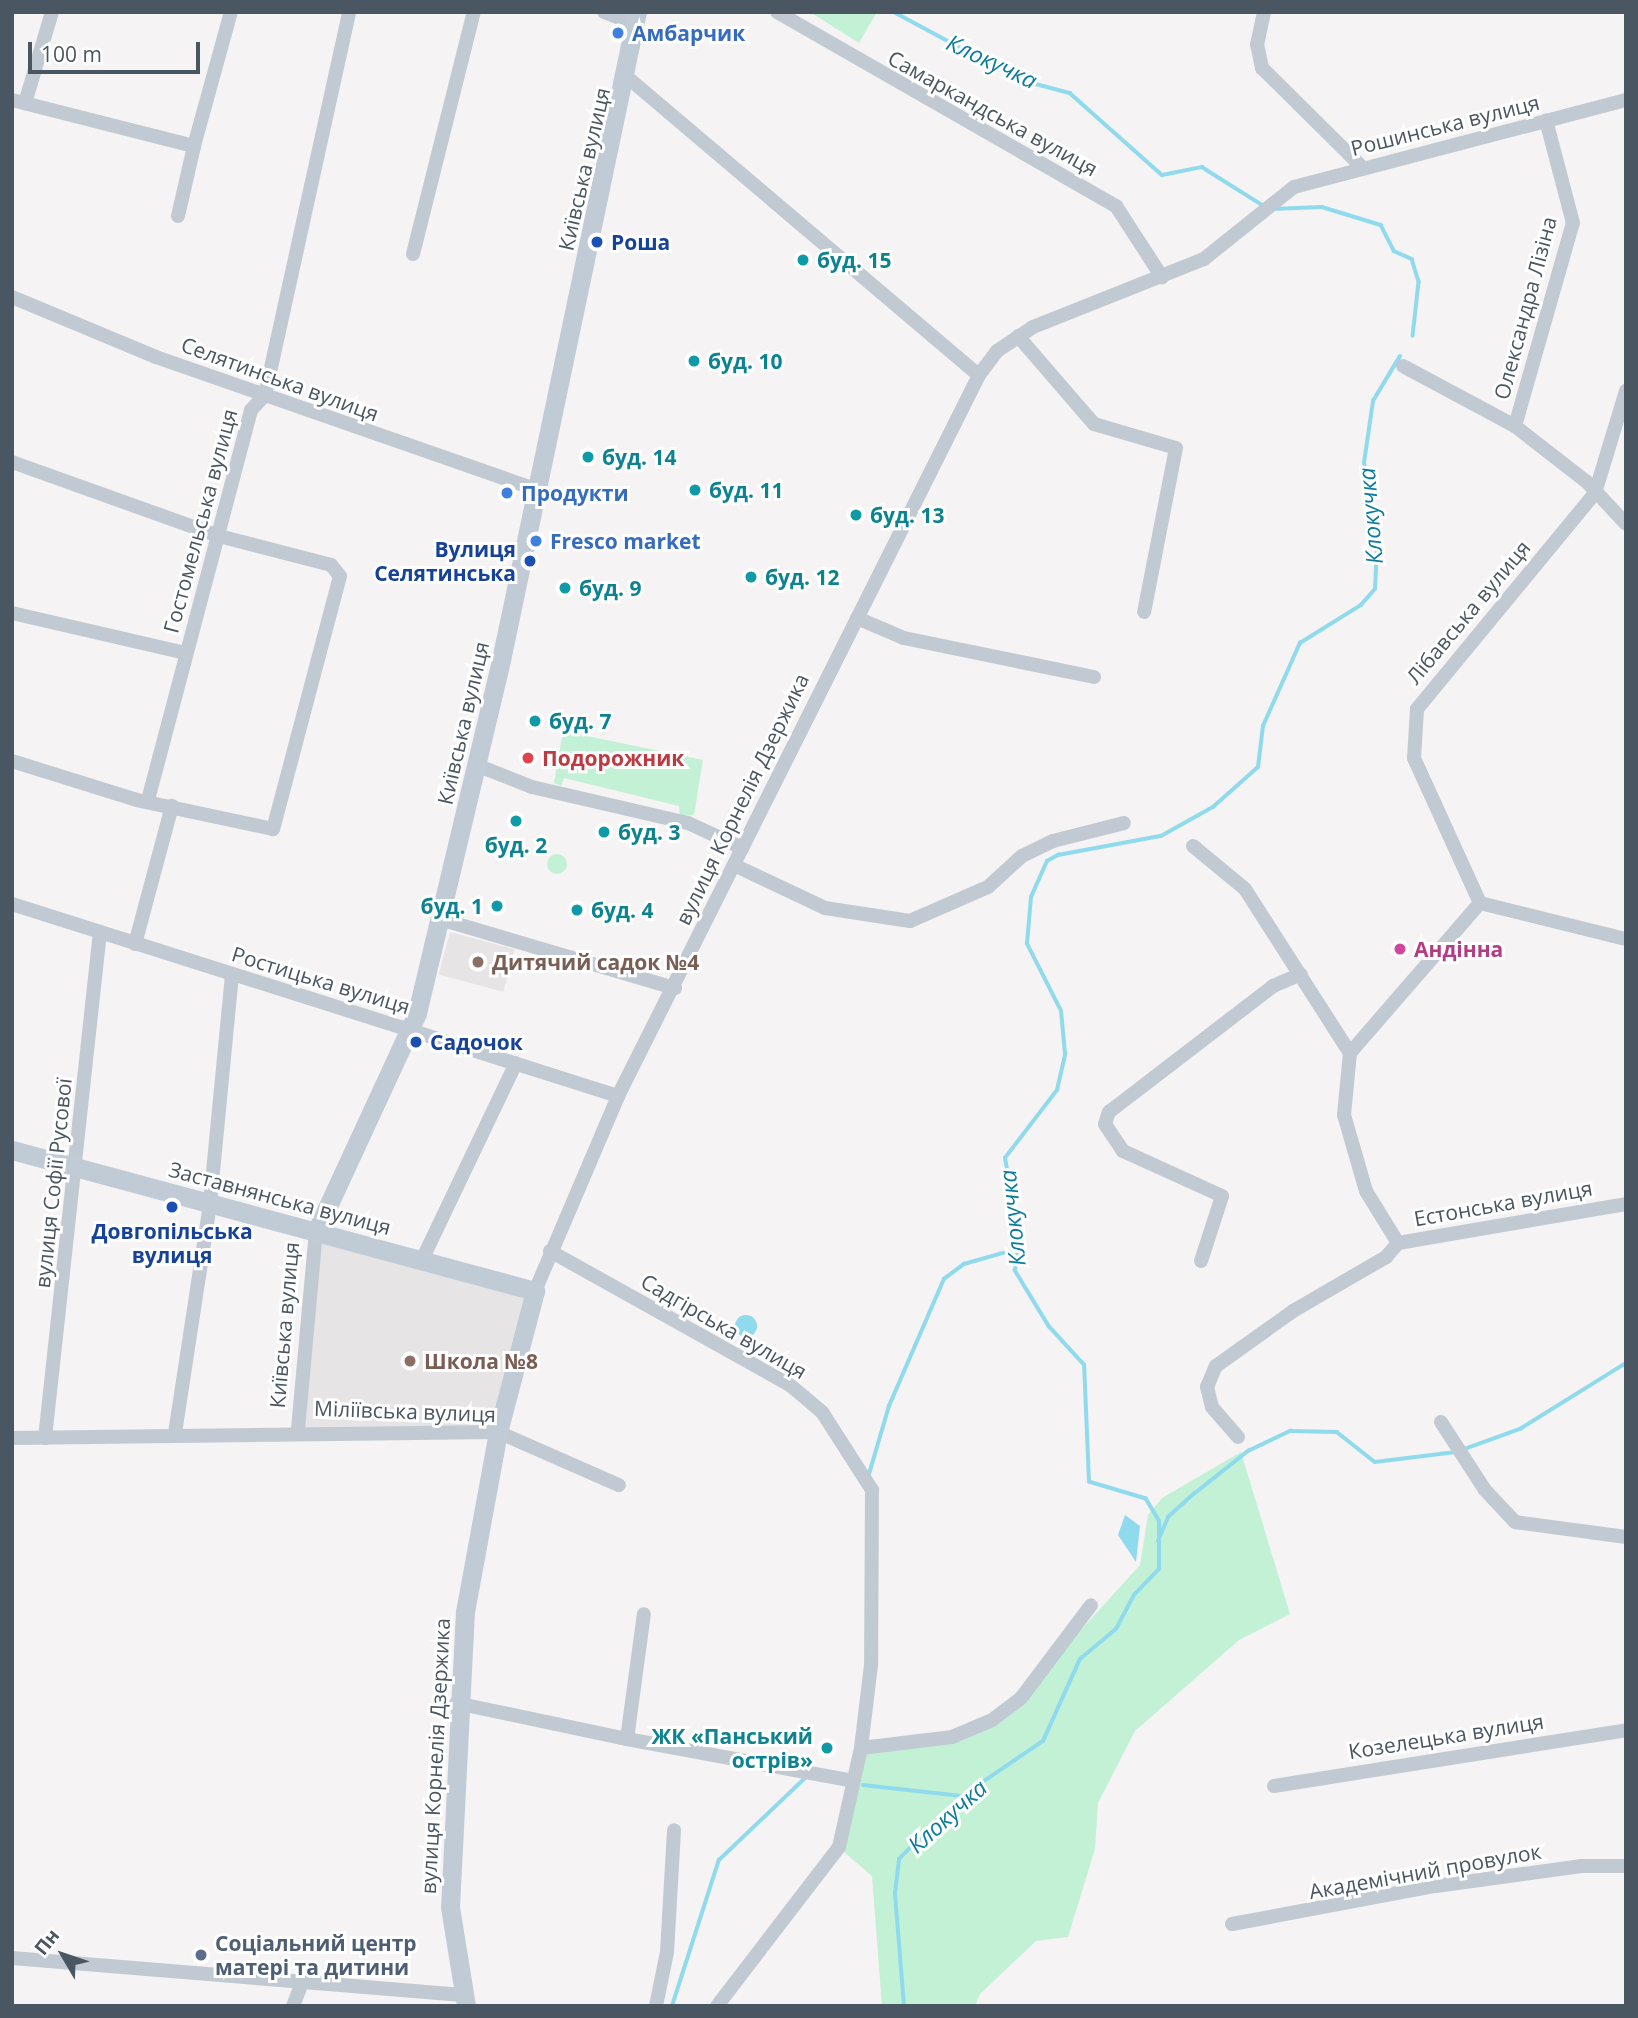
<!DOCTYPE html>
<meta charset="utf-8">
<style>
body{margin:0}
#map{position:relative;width:1638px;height:2018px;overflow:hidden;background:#f5f3f3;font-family:"Open Sans",sans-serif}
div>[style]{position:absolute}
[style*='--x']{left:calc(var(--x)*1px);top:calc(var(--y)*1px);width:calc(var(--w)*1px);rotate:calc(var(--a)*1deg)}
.education>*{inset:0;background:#e6e4e5;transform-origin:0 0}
.green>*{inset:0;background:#c3f1d5}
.round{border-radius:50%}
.water>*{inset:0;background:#90daee}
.stream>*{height:3.5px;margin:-1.75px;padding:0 1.75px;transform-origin:1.75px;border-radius:1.75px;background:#90daee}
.street>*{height:14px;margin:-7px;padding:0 7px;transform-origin:7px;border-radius:7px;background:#c1cad2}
.secondary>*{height:19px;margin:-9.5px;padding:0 9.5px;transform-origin:9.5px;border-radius:9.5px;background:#c1cbd6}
.dots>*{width:19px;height:19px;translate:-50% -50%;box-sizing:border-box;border:4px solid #fff;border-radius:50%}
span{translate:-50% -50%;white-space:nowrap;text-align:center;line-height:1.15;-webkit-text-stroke:6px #fff;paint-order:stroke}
.shop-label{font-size:21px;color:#366cbe;font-weight:700}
.left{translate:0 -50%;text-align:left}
.street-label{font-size:21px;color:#4a5661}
.transit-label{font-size:21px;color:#164399;font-weight:700}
.right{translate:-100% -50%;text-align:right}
.culture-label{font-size:21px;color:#0d838f;font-weight:700}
.health-label{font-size:21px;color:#be3a42;font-weight:700}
.hotel-label{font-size:21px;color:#b23c85;font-weight:700}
.education-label{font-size:21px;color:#785e54;font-weight:700}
.service-label{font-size:21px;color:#4e5e75;font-weight:700}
.water-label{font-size:23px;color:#0c7c9b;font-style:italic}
.frame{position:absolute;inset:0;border:14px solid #4a5661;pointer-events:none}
.north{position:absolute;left:28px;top:1920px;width:70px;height:70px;-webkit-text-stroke:5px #fff;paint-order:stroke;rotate:309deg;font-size:19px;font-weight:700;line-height:28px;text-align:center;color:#4a5661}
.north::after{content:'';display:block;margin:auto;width:24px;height:32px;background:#4a5661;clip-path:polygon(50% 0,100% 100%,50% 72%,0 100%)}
.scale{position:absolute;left:28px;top:42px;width:172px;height:32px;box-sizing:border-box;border:4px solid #4a5661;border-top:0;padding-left:9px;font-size:21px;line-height:24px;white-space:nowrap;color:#4a5661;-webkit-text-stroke:5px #fff;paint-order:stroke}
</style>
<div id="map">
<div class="education">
<div style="left:450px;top:932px;width:67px;height:44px;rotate:15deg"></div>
<div style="clip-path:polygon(317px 1233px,534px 1293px,497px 1430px,299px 1429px)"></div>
</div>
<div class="green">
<div style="clip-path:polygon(810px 12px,877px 12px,859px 43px)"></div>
<div style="clip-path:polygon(563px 731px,703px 760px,694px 815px,680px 816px,679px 806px,564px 778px,561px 786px,554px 783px)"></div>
<div class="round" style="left:547px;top:854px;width:20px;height:20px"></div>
<div style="clip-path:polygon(1241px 1452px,1290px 1614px,1239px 1640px,1135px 1731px,1098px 1803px,1095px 1849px,1068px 1937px,1036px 1941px,980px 1994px,975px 2006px,882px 2006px,872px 1876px,838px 1847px,860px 1747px,952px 1736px,1020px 1697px,1140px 1565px,1148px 1515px,1162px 1498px)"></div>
</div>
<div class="water">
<div class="round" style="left:735px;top:1315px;width:22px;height:22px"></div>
<div style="clip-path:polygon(1125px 1515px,1140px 1526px,1136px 1562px,1118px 1535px)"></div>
</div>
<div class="stream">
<div style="--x:894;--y:12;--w:144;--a:28.2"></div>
<div style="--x:1021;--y:80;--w:51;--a:14.9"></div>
<div style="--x:1070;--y:93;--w:123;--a:41.7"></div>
<div style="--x:1162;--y:175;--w:41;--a:-11.3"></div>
<div style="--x:1202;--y:167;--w:73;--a:32.2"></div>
<div style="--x:1271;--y:209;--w:51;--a:-2.2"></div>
<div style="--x:1322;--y:207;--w:62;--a:17"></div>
<div style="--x:1381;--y:225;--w:29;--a:63"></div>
<div style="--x:1394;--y:251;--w:20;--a:24"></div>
<div style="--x:1412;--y:259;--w:24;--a:73"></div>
<div style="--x:1419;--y:282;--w:54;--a:96.3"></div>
<div style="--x:1462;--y:1450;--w:62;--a:-19.9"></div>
<div style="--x:1520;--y:1429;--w:125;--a:-31.9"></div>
<div style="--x:869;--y:1474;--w:71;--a:-73.6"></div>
<div style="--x:889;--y:1406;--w:138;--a:-66.6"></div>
<div style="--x:944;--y:1279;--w:25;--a:-37"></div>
<div style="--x:964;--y:1264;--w:55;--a:-15.8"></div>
<div style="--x:1158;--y:1541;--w:26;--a:-67"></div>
<div style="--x:1168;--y:1517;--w:36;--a:-42"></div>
<div style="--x:1195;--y:1493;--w:68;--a:-38.4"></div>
<div style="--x:1248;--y:1451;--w:47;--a:-25.5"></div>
<div style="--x:1290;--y:1431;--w:47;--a:1.2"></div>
<div style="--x:1337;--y:1432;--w:48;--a:38.3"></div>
<div style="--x:1375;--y:1462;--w:81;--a:-7.1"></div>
<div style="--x:863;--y:1785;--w:99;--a:6.4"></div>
<div style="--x:672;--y:2006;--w:153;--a:-72.2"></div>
<div style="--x:719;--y:1860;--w:119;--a:-43.6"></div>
<div style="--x:904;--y:2006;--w:113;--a:-94.6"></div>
<div style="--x:895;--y:1893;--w:34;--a:-83"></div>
<div style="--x:899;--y:1859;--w:89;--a:-45"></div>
<div style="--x:962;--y:1796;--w:98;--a:-34.2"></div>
<div style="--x:1043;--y:1741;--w:90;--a:-65.7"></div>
<div style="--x:1080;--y:1659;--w:47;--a:-39.8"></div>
<div style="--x:1116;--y:1629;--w:38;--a:-62"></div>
<div style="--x:1134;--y:1595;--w:36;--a:-46"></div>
<div style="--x:1159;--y:1569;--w:48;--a:-90"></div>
<div style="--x:1159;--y:1521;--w:26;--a:-121"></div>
<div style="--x:1146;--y:1499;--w:59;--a:-163.4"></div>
<div style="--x:1089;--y:1482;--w:117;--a:-92.4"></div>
<div style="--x:1084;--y:1365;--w:52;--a:-132.6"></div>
<div style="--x:1049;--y:1327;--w:66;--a:-121.3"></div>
<div style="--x:1015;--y:1271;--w:32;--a:-83"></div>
<div style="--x:1019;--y:1239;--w:82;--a:-99.8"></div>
<div style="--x:1005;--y:1158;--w:86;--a:-52.6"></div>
<div style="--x:1057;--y:1090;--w:37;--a:-77"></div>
<div style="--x:1065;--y:1054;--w:43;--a:-95.3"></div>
<div style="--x:1061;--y:1011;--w:75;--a:-116.9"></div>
<div style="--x:1027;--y:944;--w:47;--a:-85.1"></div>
<div style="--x:1031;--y:897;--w:39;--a:-66"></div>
<div style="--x:1047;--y:861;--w:13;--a:-29"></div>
<div style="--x:1058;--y:855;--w:105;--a:-10.5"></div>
<div style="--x:1161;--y:836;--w:60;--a:-29.1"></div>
<div style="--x:1213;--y:807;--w:60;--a:-41.6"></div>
<div style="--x:1258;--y:767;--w:41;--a:-83"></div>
<div style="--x:1263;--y:726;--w:91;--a:-66"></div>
<div style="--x:1300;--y:643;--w:72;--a:-31.9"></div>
<div style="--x:1361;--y:605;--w:21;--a:-49"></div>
<div style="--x:1375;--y:589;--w:42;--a:-87.3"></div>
<div style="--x:1377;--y:547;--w:85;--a:-98.8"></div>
<div style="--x:1364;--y:463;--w:63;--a:-81.7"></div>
<div style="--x:1373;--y:401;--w:52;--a:-59"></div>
</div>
<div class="street">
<div style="--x:604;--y:12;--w:33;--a:21"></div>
<div style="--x:777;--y:12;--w:391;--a:29.8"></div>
<div style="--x:1116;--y:206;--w:85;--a:57.1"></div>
<div style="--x:1264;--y:12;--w:33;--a:102"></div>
<div style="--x:1257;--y:44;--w:25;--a:78"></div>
<div style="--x:1262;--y:68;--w:141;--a:44.7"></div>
<div style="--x:627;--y:77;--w:461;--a:40.3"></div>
<div style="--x:12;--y:100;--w:188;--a:14.2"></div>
<div style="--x:194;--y:146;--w:139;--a:-74.6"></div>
<div style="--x:25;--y:103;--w:95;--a:-73.5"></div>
<div style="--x:178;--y:216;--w:72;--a:-77.1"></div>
<div style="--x:413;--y:254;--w:250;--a:-75.9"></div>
<div style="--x:12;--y:297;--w:156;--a:22.6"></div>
<div style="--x:156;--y:357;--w:404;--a:19.2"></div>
<div style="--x:1018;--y:336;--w:116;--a:49.2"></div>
<div style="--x:1094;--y:424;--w:85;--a:16.3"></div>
<div style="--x:1176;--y:448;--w:167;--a:101"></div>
<div style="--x:1403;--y:366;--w:127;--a:28.2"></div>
<div style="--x:1515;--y:426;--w:91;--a:37.9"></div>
<div style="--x:1587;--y:482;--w:57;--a:47.1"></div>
<div style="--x:1515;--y:426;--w:211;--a:-74.1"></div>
<div style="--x:1573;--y:223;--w:106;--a:-104.7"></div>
<div style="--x:12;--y:462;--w:220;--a:19.7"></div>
<div style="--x:219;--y:536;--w:116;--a:14.5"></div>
<div style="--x:331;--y:565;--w:14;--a:51"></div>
<div style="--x:340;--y:576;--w:262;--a:104.8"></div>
<div style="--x:273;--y:829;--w:139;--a:-168"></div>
<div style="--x:137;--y:800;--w:131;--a:-162.7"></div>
<div style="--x:12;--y:613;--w:178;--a:13"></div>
<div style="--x:857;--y:618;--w:51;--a:23.1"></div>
<div style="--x:904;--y:638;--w:194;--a:11.6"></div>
<div style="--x:476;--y:765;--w:60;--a:21.4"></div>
<div style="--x:532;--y:787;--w:160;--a:13"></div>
<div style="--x:688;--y:823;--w:60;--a:24.8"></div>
<div style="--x:148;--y:800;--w:403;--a:-75.2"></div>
<div style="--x:251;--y:410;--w:21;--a:-47"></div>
<div style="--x:265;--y:395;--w:392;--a:-77.6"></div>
<div style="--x:1193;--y:846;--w:67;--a:39.6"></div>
<div style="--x:1245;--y:889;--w:195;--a:57.4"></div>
<div style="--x:734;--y:865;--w:101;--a:25.3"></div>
<div style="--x:825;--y:908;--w:86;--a:8.7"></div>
<div style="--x:910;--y:921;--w:85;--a:-23.6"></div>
<div style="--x:988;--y:887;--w:46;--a:-42.4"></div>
<div style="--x:1022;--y:856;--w:34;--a:-26"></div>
<div style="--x:1053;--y:841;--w:73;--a:-14.2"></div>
<div style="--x:1480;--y:903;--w:150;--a:13.9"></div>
<div style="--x:12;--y:904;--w:636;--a:17.58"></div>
<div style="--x:440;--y:919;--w:245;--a:16.4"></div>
<div style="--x:135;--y:944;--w:143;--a:-75"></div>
<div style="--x:1398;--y:1243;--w:61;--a:-121.6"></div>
<div style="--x:1366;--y:1191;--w:79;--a:-106.1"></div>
<div style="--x:1344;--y:1115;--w:62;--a:-84.5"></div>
<div style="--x:1350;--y:1053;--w:198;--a:-49.1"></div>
<div style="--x:1480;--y:903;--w:159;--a:-114.5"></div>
<div style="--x:1414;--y:758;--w:49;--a:-86.5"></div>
<div style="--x:1417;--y:709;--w:280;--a:-50.5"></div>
<div style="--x:1595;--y:493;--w:107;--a:-73.1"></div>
<div style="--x:550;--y:1251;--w:275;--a:29.2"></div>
<div style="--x:790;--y:1385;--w:42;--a:40.2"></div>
<div style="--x:822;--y:1412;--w:93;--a:57.3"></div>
<div style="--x:872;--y:1490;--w:175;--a:90.3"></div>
<div style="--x:871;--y:1665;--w:84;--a:96.9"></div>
<div style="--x:861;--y:1748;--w:101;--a:102.5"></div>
<div style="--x:839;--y:1847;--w:200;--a:127.5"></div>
<div style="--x:422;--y:1260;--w:218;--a:-64.5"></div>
<div style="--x:1201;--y:1261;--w:68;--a:-72.1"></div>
<div style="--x:1222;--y:1196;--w:109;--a:-155.6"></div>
<div style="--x:1123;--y:1151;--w:32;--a:-124"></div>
<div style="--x:1105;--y:1124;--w:13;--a:-72"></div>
<div style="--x:1109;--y:1112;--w:207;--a:-37.5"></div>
<div style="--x:1273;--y:986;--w:30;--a:-23"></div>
<div style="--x:535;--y:1291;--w:212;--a:-66.9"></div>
<div style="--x:618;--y:1096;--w:806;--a:-63.4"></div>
<div style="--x:979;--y:375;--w:30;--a:-53"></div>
<div style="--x:997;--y:351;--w:43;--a:-33.7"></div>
<div style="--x:1033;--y:327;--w:184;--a:-21.7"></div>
<div style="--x:1204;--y:259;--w:115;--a:-38.7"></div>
<div style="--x:1294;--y:187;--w:343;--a:-14.7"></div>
<div style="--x:1441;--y:1422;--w:81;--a:57.1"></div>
<div style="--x:1485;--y:1490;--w:44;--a:46.8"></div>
<div style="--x:1515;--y:1522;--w:112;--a:7.7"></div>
<div style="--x:298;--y:1429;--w:198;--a:-84.8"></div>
<div style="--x:175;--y:1433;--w:233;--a:-81.3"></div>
<div style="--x:210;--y:1203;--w:230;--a:-84.5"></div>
<div style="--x:1238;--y:1437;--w:40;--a:-131"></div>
<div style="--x:1212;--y:1407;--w:21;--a:-104"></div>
<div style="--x:1207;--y:1387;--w:23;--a:-67"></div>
<div style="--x:1216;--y:1366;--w:95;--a:-35.5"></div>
<div style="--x:1293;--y:1311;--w:108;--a:-30.1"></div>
<div style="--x:1386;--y:1257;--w:18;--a:-49"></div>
<div style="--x:1398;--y:1243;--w:231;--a:-9.7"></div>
<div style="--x:12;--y:1438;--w:486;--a:-0.7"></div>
<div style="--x:498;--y:1432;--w:132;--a:23.7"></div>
<div style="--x:45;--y:1438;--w:509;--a:-83.8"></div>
<div style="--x:456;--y:1703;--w:175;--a:11.9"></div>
<div style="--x:627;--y:1739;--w:126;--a:-82.3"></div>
<div style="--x:627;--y:1739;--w:230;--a:10.5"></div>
<div style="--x:861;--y:1748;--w:92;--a:-6.9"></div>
<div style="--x:952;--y:1737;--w:43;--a:-23"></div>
<div style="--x:992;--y:1720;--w:36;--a:-37"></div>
<div style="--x:1021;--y:1698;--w:116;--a:-53"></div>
<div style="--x:1274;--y:1786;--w:356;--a:-9"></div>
<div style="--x:1232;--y:1924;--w:208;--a:-10.6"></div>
<div style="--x:1436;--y:1886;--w:147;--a:-7.8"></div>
<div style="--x:1582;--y:1866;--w:44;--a:0"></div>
<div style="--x:12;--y:1958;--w:452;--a:4.7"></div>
<div style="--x:293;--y:2006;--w:22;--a:-69"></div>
<div style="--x:656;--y:2006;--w:55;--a:-78.5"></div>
<div style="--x:667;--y:1952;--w:122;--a:-86.7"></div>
</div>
<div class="secondary">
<div style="--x:12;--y:1150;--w:542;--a:15.09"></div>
<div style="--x:535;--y:1291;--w:146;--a:104.7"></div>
<div style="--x:498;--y:1432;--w:182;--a:100.4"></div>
<div style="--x:465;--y:1611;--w:296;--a:92.9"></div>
<div style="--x:450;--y:1907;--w:100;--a:80.8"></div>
<div style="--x:316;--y:1232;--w:241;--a:-65.2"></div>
<div style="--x:417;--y:1013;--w:363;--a:-76.6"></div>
<div style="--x:501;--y:660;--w:662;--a:-78.15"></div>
</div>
<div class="dots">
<div style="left:618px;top:33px;background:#3f7fe0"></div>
<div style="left:597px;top:242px;background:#1a4fb4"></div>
<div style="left:803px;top:260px;background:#0f9aa8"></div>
<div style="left:694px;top:361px;background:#0f9aa8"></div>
<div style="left:588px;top:457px;background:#0f9aa8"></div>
<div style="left:695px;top:490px;background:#0f9aa8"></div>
<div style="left:507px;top:493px;background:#3f7fe0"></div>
<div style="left:856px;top:515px;background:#0f9aa8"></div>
<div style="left:536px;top:541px;background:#3f7fe0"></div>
<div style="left:530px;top:561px;background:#1a4fb4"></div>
<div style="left:751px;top:577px;background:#0f9aa8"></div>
<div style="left:565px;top:588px;background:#0f9aa8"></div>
<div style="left:535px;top:721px;background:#0f9aa8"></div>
<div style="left:528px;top:758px;background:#e0444e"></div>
<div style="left:516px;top:821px;background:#0f9aa8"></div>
<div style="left:604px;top:832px;background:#0f9aa8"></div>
<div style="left:497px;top:906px;background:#0f9aa8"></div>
<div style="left:577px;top:910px;background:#0f9aa8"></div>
<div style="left:1400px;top:949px;background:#d1479c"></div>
<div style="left:478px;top:962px;background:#8d6e63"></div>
<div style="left:416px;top:1042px;background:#1a4fb4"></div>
<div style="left:172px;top:1207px;background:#1a4fb4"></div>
<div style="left:410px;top:1361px;background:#8d6e63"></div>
<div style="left:827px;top:1748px;background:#0f9aa8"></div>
<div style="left:201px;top:1955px;background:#5c6f8a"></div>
</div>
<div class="shop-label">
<span class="left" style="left:632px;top:33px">Амбарчик</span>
<span class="left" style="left:521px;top:493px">Продукти</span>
<span class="left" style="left:550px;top:541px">Fresco market</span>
</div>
<div class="street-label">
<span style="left:993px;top:113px;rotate:29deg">Самаркандська вулиця</span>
<span style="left:1445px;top:125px;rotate:-14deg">Рошинська вулиця</span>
<span style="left:584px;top:169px;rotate:-77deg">Київська вулиця</span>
<span style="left:1525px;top:308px;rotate:-75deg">Олександра Лізіна</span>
<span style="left:280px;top:379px;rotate:20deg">Селятинська вулиця</span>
<span style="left:200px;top:521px;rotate:-75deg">Гостомельська вулиця</span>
<span style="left:1468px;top:612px;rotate:-50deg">Лібавська вулиця</span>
<span style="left:463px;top:723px;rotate:-77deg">Київська вулиця</span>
<span style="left:742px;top:799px;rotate:-64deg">вулиця Корнелія Дзержика</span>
<span style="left:321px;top:980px;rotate:17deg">Ростицька вулиця</span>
<span style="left:53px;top:1183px;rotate:-84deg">вулиця Софії Русової</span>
<span style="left:280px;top:1198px;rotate:15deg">Заставнянська вулиця</span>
<span style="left:1503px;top:1203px;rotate:-10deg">Естонська вулиця</span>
<span style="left:284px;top:1325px;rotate:-85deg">Київська вулиця</span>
<span style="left:724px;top:1326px;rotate:30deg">Садгірська вулиця</span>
<span style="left:405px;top:1411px;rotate:2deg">Міліївська вулиця</span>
<span style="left:1446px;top:1736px;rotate:-9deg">Козелецька вулиця</span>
<span style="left:435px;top:1756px;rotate:-87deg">вулиця Корнелія Дзержика</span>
<span style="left:1425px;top:1871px;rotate:-10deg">Академічний провулок</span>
</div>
<div class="transit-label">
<span class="left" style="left:611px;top:242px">Роша</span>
<span class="right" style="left:516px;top:561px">Вулиця<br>Селятинська</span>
<span class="left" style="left:430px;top:1042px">Садочок</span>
<span style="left:172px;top:1243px">Довгопільська<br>вулиця</span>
</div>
<div class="culture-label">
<span class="left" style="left:817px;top:260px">буд. 15</span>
<span class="left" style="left:708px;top:361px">буд. 10</span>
<span class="left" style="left:602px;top:457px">буд. 14</span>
<span class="left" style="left:709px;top:490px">буд. 11</span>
<span class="left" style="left:870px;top:515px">буд. 13</span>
<span class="left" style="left:765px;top:577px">буд. 12</span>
<span class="left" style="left:579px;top:588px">буд. 9</span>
<span class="left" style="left:549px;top:721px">буд. 7</span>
<span class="left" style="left:618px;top:832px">буд. 3</span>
<span style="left:516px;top:845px">буд. 2</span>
<span class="right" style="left:483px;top:906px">буд. 1</span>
<span class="left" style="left:591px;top:910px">буд. 4</span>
<span class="right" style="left:813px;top:1748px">ЖК «Панський<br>острів»</span>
</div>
<div class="health-label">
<span class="left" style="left:542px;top:758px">Подорожник</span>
</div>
<div class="hotel-label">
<span class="left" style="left:1414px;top:949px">Андінна</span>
</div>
<div class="education-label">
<span class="left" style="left:492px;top:962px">Дитячий садок №4</span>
<span class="left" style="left:424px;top:1361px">Школа №8</span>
</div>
<div class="service-label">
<span class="left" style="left:215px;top:1955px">Соціальний центр<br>матері та дитини</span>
</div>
<div class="water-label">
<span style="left:992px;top:61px;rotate:25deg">Клокучка</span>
<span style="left:1370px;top:516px;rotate:-95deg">Клокучка</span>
<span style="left:1012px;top:1218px;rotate:-96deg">Клокучка</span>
<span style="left:947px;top:1816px;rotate:-42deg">Клокучка</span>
</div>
<div class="frame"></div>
<div class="north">Пн</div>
<div class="scale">100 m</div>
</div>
